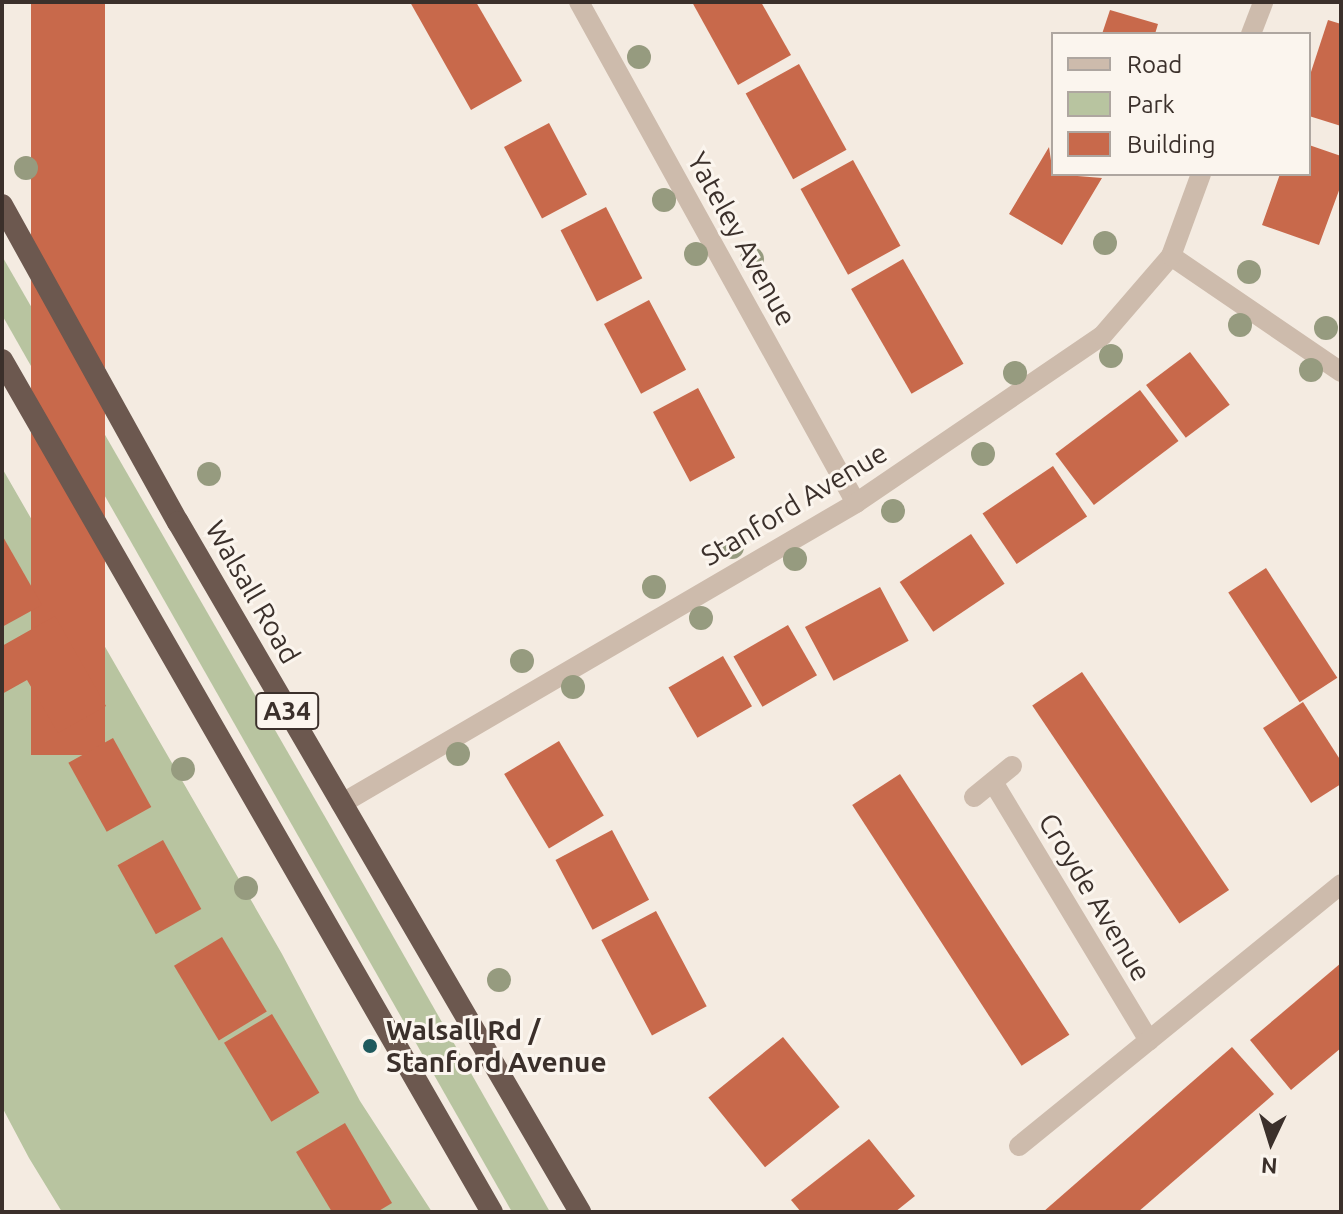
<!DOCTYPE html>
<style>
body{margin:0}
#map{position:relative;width:1343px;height:1214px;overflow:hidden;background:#f4ebe1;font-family:Ubuntu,sans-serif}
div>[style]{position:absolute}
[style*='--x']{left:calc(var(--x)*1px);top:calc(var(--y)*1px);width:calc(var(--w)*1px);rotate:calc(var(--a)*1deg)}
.green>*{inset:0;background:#b8c4a0}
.building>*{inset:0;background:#c8694b;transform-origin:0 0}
.minor>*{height:20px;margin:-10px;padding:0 10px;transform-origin:10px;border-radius:10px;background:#cdbbac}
.trunk>*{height:22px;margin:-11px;padding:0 11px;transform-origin:11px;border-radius:11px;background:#6c584f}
.trees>*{width:24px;height:24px;margin:-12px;border-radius:50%;background:#969b7f}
.dots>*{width:22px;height:22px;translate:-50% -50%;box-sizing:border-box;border:4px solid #fbf5ee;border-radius:50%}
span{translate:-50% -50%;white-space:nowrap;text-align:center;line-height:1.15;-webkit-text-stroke:6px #fbf5ee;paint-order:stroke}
.shield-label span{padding:2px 6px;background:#fbf5ee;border:2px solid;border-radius:6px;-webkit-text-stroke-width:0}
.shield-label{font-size:26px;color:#3b302b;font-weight:700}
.street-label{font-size:28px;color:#3b302b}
.poi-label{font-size:28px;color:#3b302b;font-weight:700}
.left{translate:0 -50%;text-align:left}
.frame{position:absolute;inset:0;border:4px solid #3b302b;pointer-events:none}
.legend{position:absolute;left:1051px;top:32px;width:260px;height:144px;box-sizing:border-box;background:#fbf5ee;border:2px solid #aea6a0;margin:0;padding:10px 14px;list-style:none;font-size:24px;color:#3b302b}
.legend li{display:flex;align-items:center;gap:16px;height:40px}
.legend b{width:40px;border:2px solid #aea6a0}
.north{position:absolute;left:1231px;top:1102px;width:80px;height:80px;-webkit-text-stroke:6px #fbf5ee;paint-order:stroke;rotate:184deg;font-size:22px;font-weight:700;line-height:32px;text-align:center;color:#3b302b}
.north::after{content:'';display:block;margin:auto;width:28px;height:36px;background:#3b302b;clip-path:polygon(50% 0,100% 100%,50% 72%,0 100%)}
</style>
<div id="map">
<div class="green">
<div style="clip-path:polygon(2px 256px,328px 822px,550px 1212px,512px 1212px,2px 315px)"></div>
<div style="clip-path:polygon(2px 468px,282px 954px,360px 1101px,432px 1212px,62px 1212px,29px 1158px,2px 1107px)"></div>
</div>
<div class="building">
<div style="left:31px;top:2px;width:74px;height:753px"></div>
<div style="clip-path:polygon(410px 2px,476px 2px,522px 81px,471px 110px)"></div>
<div style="clip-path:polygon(692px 2px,761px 2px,791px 55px,738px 85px)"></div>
<div style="clip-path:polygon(1110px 10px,1158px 24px,1155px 34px,1102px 34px)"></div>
<div style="clip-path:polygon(1328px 20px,1341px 24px,1341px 126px,1309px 116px,1309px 78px)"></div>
<div style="left:799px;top:64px;width:98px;height:61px;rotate:61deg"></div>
<div style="left:549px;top:123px;width:81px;height:51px;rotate:62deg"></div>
<div style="clip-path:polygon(1309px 145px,1341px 156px,1341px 185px,1319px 245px,1262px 225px,1280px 174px,1309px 174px)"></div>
<div style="clip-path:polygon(1049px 147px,1053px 174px,1102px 178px,1062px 245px,1009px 214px)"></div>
<div style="left:853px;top:160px;width:98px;height:60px;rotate:61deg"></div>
<div style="left:606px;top:207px;width:80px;height:51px;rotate:63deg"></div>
<div style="left:903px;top:259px;width:121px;height:60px;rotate:60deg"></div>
<div style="left:649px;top:300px;width:79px;height:51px;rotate:62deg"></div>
<div style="left:1190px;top:352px;width:66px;height:55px;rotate:53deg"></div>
<div style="left:698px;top:388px;width:79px;height:51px;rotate:62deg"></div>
<div style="left:1140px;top:390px;width:64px;height:106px;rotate:53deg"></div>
<div style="left:1053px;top:466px;width:61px;height:85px;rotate:56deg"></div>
<div style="left:971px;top:534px;width:60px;height:86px;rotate:56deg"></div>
<div style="clip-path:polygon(2px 535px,42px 605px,2px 627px)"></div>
<div style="left:1266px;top:568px;width:131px;height:45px;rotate:57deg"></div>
<div style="left:880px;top:587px;width:61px;height:85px;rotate:62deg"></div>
<div style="clip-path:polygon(55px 616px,106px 706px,58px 733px,27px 680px,2px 694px,2px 646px)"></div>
<div style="left:788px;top:625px;width:58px;height:63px;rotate:60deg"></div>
<div style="left:723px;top:656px;width:58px;height:63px;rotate:60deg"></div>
<div style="left:1082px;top:672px;width:263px;height:60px;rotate:56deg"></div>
<div style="clip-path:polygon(1303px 702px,1341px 761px,1341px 784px,1311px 803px,1263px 728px)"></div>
<div style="left:113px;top:738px;width:79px;height:51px;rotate:61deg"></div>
<div style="left:559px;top:741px;width:87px;height:64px;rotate:59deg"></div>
<div style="left:900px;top:774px;width:311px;height:57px;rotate:57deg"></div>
<div style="left:612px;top:830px;width:79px;height:64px;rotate:62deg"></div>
<div style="left:163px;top:840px;width:79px;height:52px;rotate:61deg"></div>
<div style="left:656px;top:911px;width:108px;height:62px;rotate:62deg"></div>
<div style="left:222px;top:937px;width:87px;height:56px;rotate:59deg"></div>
<div style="clip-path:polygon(1341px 963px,1341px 1048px,1291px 1090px,1250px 1040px)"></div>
<div style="left:272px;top:1014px;width:92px;height:56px;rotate:59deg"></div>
<div style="left:783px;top:1037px;width:90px;height:96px;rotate:51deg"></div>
<div style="clip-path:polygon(1232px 1047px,1274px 1094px,1138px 1212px,1043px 1212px)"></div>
<div style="clip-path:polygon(345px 1123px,392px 1203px,377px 1212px,332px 1212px,296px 1152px)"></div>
<div style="clip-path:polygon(869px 1139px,915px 1196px,895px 1212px,801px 1212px,791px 1200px)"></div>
</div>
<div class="minor">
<div style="--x:579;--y:2;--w:572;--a:61.06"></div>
<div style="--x:1251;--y:34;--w:34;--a:-69"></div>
<div style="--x:1171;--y:256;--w:206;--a:34.3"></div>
<div style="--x:993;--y:782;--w:302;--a:58.9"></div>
<div style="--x:974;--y:797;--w:49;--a:-39.2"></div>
<div style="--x:341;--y:804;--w:597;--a:-30.3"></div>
<div style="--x:856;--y:503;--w:297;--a:-34.2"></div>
<div style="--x:1102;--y:336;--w:106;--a:-49.2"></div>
<div style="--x:1171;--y:256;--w:87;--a:-69.9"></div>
<div style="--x:1019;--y:1146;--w:415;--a:-39.1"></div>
</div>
<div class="trunk">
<div style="--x:2;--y:205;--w:363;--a:61"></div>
<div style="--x:178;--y:522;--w:799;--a:59.77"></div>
<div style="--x:2;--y:360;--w:983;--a:60.1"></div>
</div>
<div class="trees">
<div style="left:639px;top:57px"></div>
<div style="left:26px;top:168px"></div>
<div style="left:664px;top:200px"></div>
<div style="left:1105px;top:243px"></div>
<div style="left:696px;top:254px"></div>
<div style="left:752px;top:259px"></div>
<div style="left:1249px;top:272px"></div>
<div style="left:1240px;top:325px"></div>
<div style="left:1326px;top:328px"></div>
<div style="left:1111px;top:356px"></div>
<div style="left:1311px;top:370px"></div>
<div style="left:1015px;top:373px"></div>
<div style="left:983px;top:454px"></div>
<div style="left:209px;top:474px"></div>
<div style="left:893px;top:511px"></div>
<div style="left:732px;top:547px"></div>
<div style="left:795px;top:559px"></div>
<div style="left:654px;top:587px"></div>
<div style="left:701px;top:618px"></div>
<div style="left:522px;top:661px"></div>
<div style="left:573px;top:687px"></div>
<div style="left:458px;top:754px"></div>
<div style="left:183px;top:769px"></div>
<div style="left:246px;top:888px"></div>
<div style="left:499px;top:980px"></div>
</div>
<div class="dots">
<div style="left:370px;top:1046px;background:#1f5a5e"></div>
</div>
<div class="shield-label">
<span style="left:287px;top:711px">A34</span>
</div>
<div class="street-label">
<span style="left:742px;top:239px;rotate:61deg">Yateley Avenue</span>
<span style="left:794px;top:504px;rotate:-31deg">Stanford Avenue</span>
<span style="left:253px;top:592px;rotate:60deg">Walsall Road</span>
<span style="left:1095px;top:897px;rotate:59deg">Croyde Avenue</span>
</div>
<div class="poi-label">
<span class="left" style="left:386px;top:1046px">Walsall Rd /<br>Stanford Avenue</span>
</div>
<div class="frame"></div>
<ul class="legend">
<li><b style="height:10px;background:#cdbbac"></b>Road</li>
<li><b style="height:22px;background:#b8c4a0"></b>Park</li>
<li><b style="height:22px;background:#c8694b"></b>Building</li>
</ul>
<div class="north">N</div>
</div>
